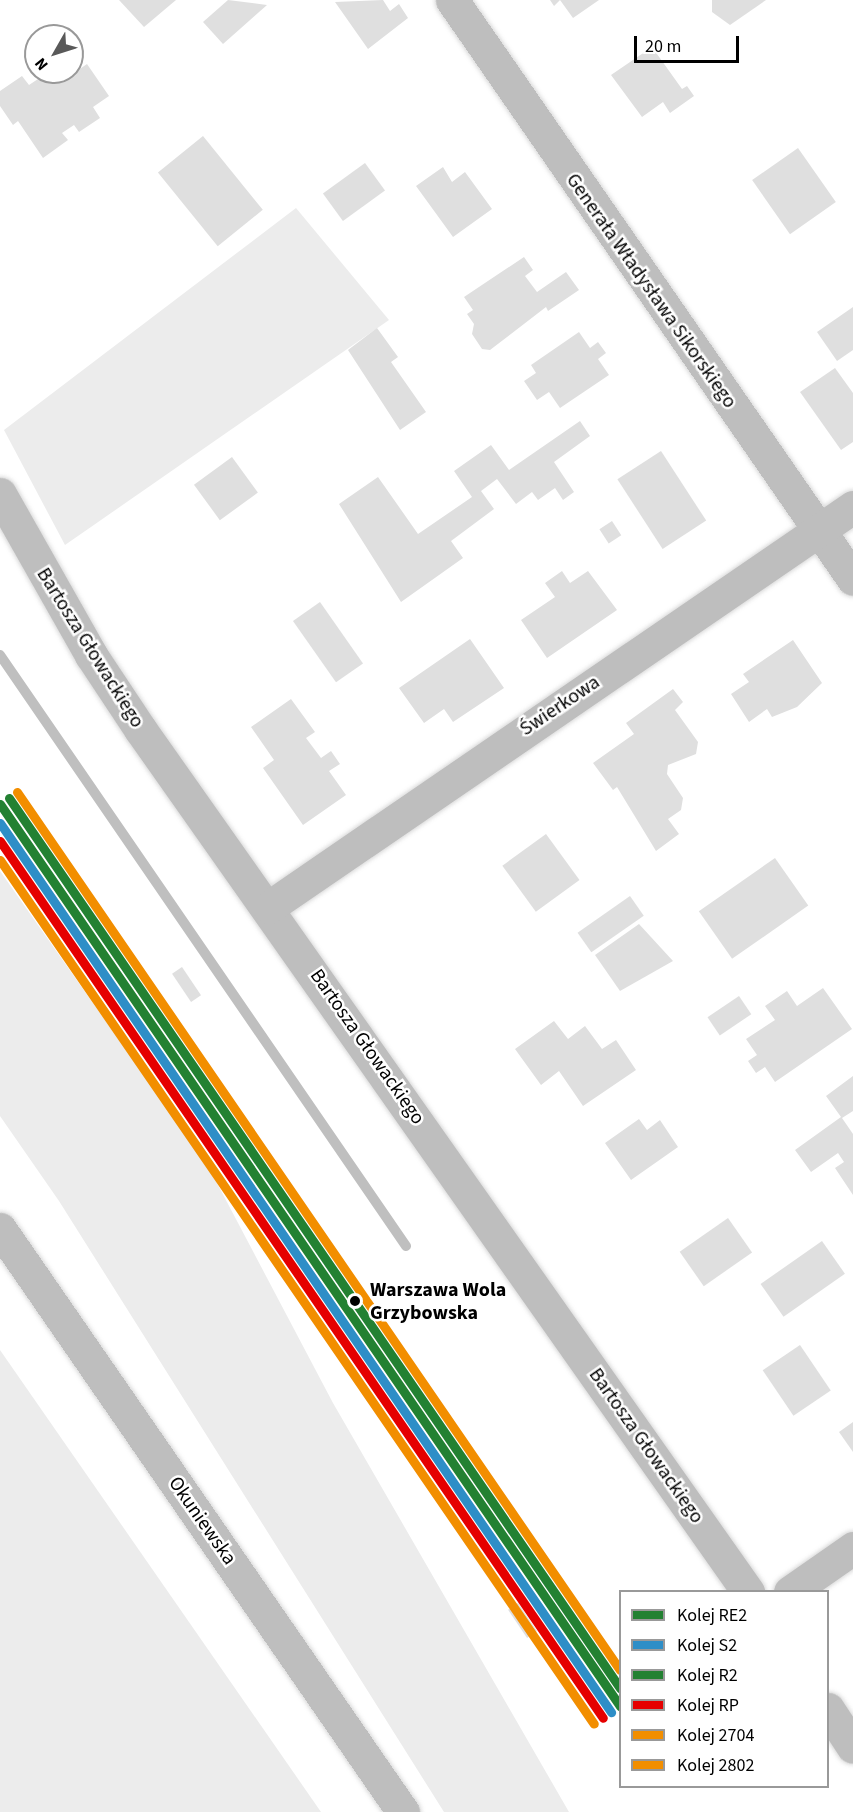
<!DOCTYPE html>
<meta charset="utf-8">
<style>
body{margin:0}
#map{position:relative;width:853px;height:1812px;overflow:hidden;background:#fff;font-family:"Source Sans 3",sans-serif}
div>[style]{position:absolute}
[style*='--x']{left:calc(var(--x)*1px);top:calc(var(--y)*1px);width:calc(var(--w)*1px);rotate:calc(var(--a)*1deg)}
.green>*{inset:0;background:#ececec}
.stream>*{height:10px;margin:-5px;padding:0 5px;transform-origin:5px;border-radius:5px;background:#bfbfbf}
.building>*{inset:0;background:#dfdfdf;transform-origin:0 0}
.roads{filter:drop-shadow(0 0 2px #dbdbdb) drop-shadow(0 0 2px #dbdbdb)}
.minor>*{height:33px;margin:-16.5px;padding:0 16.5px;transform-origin:16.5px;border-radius:16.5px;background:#bebebe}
.major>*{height:33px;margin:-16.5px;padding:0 16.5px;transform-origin:16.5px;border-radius:16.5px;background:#bebebe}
.rail-1>*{height:9px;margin:-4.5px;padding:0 4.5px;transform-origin:4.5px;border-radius:4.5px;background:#238132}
.rail-2>*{height:9px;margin:-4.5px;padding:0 4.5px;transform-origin:4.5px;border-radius:4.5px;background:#2e8ec7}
.rail-3>*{height:9px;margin:-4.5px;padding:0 4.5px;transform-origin:4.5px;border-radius:4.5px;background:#238132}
.rail-4>*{height:9px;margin:-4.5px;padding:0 4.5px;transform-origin:4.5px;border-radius:4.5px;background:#e50000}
.rail-5>*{height:9px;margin:-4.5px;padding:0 4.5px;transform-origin:4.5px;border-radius:4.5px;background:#f28e00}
.rail-6>*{height:9px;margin:-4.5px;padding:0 4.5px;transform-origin:4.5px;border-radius:4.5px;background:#f28e00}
.dots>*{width:16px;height:16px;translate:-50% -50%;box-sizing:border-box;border:3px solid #fff;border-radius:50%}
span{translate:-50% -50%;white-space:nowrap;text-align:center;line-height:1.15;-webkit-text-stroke:5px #fff;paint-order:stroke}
.street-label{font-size:20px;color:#000}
.stop-label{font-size:20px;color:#000;font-weight:700}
.left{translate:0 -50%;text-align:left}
.legend{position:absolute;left:619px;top:1590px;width:210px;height:198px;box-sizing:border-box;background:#fff;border:2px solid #999;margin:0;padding:8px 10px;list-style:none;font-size:18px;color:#000}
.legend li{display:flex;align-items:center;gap:12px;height:30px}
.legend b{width:30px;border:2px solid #999}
.north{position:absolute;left:24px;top:24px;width:60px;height:60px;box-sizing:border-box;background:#fff;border:2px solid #999;border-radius:50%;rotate:231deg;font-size:16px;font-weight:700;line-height:24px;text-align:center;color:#000}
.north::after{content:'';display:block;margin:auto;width:21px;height:27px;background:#595959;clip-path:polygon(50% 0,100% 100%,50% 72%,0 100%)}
.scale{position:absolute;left:634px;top:36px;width:105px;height:27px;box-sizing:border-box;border:3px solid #000;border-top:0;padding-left:8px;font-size:18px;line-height:21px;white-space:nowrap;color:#000;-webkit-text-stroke:4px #fff;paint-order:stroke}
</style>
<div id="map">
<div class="green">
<div style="clip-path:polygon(296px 208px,389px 320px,65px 545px,4px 430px)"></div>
<div style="clip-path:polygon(0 871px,209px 1168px,333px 1403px,569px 1812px,444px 1812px,59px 1201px,0 1116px)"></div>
<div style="clip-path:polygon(0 1350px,321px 1812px,0 1812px)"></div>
</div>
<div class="stream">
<div style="--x:0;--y:655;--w:717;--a:55.51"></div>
</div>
<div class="building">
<div style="clip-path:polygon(119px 0,176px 0,144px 27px)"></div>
<div style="clip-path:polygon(228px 0,267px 5px,223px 44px,203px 22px)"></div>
<div style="clip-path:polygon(383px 0,390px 11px,399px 4px,408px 18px,368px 49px,335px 2px)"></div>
<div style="clip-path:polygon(550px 0,599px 0,573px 18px,560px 0,554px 6px)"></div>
<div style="clip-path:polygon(712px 0,766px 0,730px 25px,712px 12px)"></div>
<div style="clip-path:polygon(652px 47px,682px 89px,687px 86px,694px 96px,670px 113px,663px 102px,642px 117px,611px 75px)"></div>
<div style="clip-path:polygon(87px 64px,109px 96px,93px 107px,100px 118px,79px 132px,74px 125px,62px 133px,68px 140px,43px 158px,18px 121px,13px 125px,0 106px,0 91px,22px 76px,29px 85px,41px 77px,39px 72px,71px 75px)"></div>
<div style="left:203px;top:136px;width:95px;height:58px;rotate:51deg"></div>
<div style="left:798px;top:148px;width:66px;height:56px;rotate:55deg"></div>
<div style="left:365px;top:163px;width:34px;height:52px;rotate:54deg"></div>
<div style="clip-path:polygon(443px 167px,452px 182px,465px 172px,492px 209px,453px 237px,416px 186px)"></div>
<div style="clip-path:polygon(524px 257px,533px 270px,525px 276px,537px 292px,566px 272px,579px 290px,548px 311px,546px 307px,490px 350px,482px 349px,472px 334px,474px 324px,467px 314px,473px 310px,464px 297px)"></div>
<div style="clip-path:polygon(853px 307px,853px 350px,837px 361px,817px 332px)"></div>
<div style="clip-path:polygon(377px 328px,398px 357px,391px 362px,426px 412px,400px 430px,348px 350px)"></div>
<div style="clip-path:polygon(579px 332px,590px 348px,598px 342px,606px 353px,598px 359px,609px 375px,560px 408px,549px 392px,537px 400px,524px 381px,536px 373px,531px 365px)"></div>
<div style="clip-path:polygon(835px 368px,853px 393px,853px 442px,841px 450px,800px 392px)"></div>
<div style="clip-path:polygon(580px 421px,590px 436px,554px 462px,574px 492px,563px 500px,555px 488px,538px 500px,532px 492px,516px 504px,497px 479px,481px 491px,494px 509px,451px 541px,463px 558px,401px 602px,339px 504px,378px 477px,418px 534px,472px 497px,454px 471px,491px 445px,509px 470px)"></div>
<div style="left:661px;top:451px;width:83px;height:52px;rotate:57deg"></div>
<div style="left:232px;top:457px;width:44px;height:47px;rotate:54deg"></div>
<div style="left:612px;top:521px;width:17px;height:15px;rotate:57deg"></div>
<div style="clip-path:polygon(562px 571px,570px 583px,588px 571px,617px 610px,547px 658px,521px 620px,555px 597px,545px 583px)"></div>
<div style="left:320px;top:602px;width:75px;height:33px;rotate:55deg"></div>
<div style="clip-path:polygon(470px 639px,504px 688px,453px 722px,444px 709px,424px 723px,399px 688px)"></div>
<div style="clip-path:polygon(793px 640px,822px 683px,797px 707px,772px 717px,767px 709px,749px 722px,731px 694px,749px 682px,743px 674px)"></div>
<div style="clip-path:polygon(673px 689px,683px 702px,675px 710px,698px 742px,696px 754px,668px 765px,667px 774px,683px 798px,681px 810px,668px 819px,679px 834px,656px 851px,617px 787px,613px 790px,593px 763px,634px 734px,626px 723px)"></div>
<div style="clip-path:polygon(291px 699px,315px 732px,306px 738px,321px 758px,331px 751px,340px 764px,329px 771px,346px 795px,303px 825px,263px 768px,274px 760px,251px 727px)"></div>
<div style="left:546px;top:834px;width:57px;height:54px;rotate:54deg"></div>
<div style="left:775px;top:858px;width:58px;height:93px;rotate:55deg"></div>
<div style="left:630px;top:896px;width:24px;height:64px;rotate:55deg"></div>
<div style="clip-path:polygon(639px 924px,673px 961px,620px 991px,595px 955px)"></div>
<div style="left:182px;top:967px;width:34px;height:12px;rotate:56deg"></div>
<div style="clip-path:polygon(823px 988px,852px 1029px,775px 1082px,765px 1067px,756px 1073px,748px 1061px,757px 1055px,746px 1039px,775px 1020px,765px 1006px,787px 991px,797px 1006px)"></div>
<div style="left:739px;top:996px;width:22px;height:38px;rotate:56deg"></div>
<div style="clip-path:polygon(554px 1021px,568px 1039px,585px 1026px,602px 1049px,616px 1040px,636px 1070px,583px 1106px,559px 1071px,541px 1085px,515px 1049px)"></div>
<div style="clip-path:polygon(853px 1076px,853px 1111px,842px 1118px,853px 1134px,853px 1195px,835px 1168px,844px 1162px,838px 1153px,811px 1172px,795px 1150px,841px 1117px,826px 1096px)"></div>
<div style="clip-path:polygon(639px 1119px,647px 1130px,660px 1120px,678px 1147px,631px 1180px,605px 1143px)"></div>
<div style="left:728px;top:1218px;width:42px;height:59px;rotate:55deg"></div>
<div style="left:822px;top:1241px;width:40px;height:75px;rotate:55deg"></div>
<div style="left:800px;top:1345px;width:55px;height:45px;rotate:56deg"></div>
<div style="clip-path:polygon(853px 1422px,853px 1452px,839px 1432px)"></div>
<div style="left:518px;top:1603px;width:34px;height:12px;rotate:56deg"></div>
</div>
<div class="roads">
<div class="minor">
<div style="--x:452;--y:0;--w:704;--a:55.29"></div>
<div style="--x:0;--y:494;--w:185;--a:60.5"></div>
<div style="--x:91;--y:655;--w:89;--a:56.5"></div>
<div style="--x:140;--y:729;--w:1056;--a:54.83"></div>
<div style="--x:269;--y:907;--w:708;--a:-34.41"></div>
<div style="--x:790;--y:1592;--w:77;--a:-34.9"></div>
<div style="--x:828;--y:1709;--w:45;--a:56.7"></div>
</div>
<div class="major">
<div style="--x:0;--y:1229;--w:709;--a:55.35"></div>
</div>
</div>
<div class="rail-1">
<div style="--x:0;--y:804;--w:1095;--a:55.5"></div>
</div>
<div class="rail-2">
<div style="--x:0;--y:823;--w:1079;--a:55.5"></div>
</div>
<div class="rail-3">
<div style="--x:9;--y:798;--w:1080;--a:55.53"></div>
</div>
<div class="rail-4">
<div style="--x:0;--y:841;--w:1064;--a:55.49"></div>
</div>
<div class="rail-5">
<div style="--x:17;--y:792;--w:1065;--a:55.52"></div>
</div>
<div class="rail-6">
<div style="--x:0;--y:860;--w:1048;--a:55.49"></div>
</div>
<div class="dots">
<div style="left:355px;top:1301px;background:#000"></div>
</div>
<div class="street-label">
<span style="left:651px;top:291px;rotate:55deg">Generała Władysława Sikorskiego</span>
<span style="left:90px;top:648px;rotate:58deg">Bartosza Głowackiego</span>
<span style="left:560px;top:706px;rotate:-34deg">Świerkowa</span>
<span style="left:367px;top:1047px;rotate:55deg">Bartosza Głowackiego</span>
<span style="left:646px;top:1446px;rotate:55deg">Bartosza Głowackiego</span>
<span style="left:202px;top:1521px;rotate:55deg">Okuniewska</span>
</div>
<div class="stop-label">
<span class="left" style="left:370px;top:1302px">Warszawa Wola<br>Grzybowska</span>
</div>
<ul class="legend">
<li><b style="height:8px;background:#238132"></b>Kolej RE2</li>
<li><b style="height:8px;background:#2e8ec7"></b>Kolej S2</li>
<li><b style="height:8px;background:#238132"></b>Kolej R2</li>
<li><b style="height:8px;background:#e50000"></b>Kolej RP</li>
<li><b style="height:8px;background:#f28e00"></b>Kolej 2704</li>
<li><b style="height:8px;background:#f28e00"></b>Kolej 2802</li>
</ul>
<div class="north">N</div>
<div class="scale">20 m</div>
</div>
